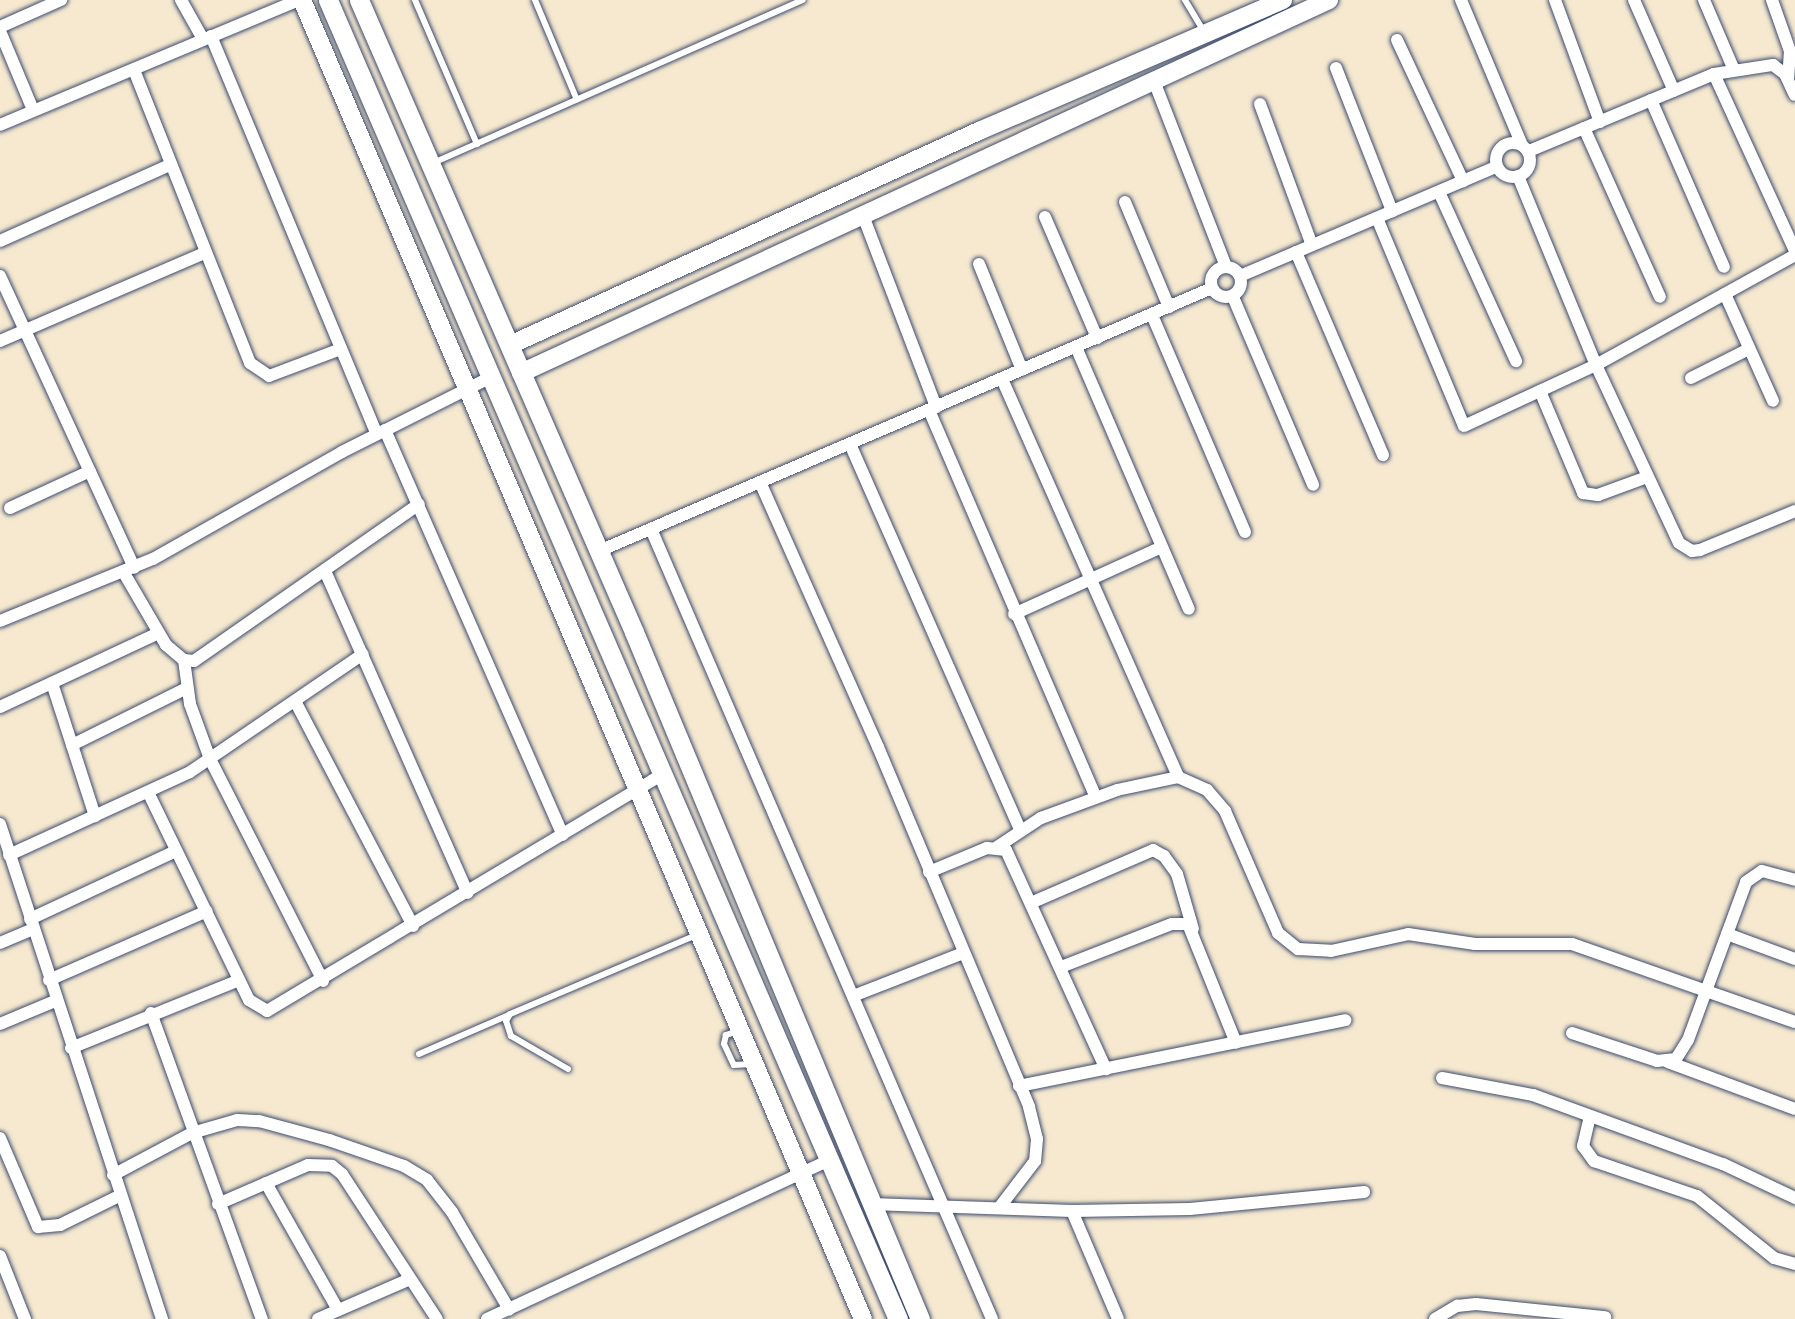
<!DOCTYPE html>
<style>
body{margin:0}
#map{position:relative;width:1795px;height:1319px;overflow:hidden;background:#f6e9d0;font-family:"Balsamiq Sans",sans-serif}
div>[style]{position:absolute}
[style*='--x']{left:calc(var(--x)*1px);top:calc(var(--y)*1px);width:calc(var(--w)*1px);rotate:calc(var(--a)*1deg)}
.roads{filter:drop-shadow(0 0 2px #3c4b6f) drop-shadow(0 0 2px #3c4b6f)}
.lane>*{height:6px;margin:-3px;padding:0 3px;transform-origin:3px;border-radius:3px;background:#fff}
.street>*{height:12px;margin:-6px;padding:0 6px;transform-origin:6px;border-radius:6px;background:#fff}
.street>.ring{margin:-6px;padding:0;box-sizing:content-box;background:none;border:12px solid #fff;border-radius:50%}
.secondary>*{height:18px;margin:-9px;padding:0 9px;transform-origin:9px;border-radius:9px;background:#fff}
.primary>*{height:19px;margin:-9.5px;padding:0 9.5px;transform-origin:9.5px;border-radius:9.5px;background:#fff}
span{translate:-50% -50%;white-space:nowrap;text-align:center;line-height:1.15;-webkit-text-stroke:6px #fcf5e5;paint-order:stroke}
</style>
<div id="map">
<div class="roads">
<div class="lane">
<div style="--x:415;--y:0;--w:157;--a:66.7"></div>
<div style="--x:535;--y:0;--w:108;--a:67.2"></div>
<div style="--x:1185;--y:0;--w:37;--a:59"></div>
<div style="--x:433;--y:163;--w:404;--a:-23.8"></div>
<div style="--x:739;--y:1031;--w:14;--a:163"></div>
<div style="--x:726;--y:1035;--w:9;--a:103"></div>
<div style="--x:724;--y:1044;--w:23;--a:65"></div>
<div style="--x:734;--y:1065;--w:17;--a:-3"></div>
<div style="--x:419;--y:1054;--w:98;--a:-23.4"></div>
<div style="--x:568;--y:1069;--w:66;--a:-149.9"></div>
<div style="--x:511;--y:1036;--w:16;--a:-108"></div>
<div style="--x:506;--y:1021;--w:8;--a:-60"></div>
<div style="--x:510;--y:1014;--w:202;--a:-23"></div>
</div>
<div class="street">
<div style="--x:181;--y:0;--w:45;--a:60.6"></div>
<div style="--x:1461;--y:0;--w:157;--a:67.2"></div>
<div style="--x:1555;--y:0;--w:130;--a:69.8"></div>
<div style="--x:1634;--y:0;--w:99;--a:66.3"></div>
<div style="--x:1704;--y:0;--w:76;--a:66.8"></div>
<div style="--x:1772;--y:0;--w:54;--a:70.6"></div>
<div style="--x:1790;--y:51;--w:28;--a:94"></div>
<div style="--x:0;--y:27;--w:67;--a:-23.9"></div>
<div style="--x:0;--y:31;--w:86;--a:67.3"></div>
<div style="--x:211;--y:36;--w:431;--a:67.4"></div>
<div style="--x:1397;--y:40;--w:156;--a:64.9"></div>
<div style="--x:1336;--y:68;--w:154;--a:68.6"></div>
<div style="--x:134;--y:70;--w:315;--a:68.4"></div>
<div style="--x:250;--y:363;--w:23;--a:34"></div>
<div style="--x:269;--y:376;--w:77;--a:-20.6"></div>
<div style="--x:1714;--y:74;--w:195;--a:65.4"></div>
<div style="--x:1154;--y:81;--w:199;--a:68.8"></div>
<div style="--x:1651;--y:100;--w:182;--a:66.4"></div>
<div style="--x:1260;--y:104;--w:150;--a:69.8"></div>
<div style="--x:0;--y:125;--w:324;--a:-22.7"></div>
<div style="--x:1584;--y:128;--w:185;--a:65.8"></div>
<div class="ring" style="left:1496px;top:143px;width:22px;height:22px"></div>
<div style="--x:1529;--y:151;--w:200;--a:-22.6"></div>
<div style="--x:1714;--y:74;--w:60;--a:-8.7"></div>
<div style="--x:1773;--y:65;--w:15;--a:37"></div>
<div style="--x:1785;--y:74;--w:23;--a:65"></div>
<div style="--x:1518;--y:176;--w:204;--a:67.6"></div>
<div style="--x:1596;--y:365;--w:196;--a:65"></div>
<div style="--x:1679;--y:543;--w:15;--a:32"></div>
<div style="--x:1692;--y:551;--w:8;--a:-7"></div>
<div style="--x:1700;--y:550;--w:103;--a:-22.3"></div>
<div style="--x:1439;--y:192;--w:186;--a:65.5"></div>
<div style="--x:1125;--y:202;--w:114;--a:67.3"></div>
<div style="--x:862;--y:213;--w:208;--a:69.1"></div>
<div style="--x:1045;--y:217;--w:132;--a:66.7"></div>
<div style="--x:1377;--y:218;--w:225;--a:67.3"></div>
<div style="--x:1464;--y:426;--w:145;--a:-24.8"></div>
<div style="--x:1596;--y:365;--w:227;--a:-28.9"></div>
<div style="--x:0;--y:241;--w:186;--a:-24.1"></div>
<div style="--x:1296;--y:252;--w:221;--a:66.8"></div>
<div style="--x:979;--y:264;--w:114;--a:67.9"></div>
<div class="ring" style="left:1211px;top:267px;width:18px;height:18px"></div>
<div style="--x:0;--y:276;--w:321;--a:65.3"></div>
<div style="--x:1240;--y:276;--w:278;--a:-23.1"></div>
<div style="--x:1725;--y:294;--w:117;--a:65.8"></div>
<div style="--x:1233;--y:297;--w:204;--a:66.9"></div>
<div style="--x:1152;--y:315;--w:236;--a:66.8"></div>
<div style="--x:0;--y:341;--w:222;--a:-23.3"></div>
<div style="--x:1076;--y:347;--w:285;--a:66.7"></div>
<div style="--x:1691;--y:378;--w:65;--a:-26.6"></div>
<div style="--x:1002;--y:379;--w:435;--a:66.1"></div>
<div style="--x:1540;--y:391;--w:111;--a:67.1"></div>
<div style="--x:1583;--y:493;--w:15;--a:8"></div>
<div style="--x:1598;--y:495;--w:52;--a:-20.2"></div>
<div style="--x:929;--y:410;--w:421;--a:66.7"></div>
<div style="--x:385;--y:430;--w:442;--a:66.3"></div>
<div style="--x:850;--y:444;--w:421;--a:66.2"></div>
<div style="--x:760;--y:482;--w:290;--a:66"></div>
<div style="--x:878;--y:747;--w:390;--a:67.2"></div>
<div style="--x:1029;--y:1107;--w:33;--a:76"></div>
<div style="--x:1037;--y:1139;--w:22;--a:95"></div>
<div style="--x:1035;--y:1161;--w:59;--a:127.5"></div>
<div style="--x:10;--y:508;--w:88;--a:-24.8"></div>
<div style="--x:651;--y:529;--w:860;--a:66.65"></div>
<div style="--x:599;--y:551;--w:667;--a:-23.22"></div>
<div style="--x:325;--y:571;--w:352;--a:66.1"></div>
<div style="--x:124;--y:573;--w:83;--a:59.7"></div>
<div style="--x:166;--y:645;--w:23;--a:40"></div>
<div style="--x:184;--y:660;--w:10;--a:6"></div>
<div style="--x:194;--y:661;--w:274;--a:-34.9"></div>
<div style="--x:1014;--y:614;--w:162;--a:-24.4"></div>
<div style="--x:0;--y:621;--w:165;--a:-22.1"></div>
<div style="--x:153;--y:559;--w:217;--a:-29.5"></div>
<div style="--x:342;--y:452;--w:169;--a:-26.7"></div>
<div style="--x:184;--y:660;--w:44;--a:82.2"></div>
<div style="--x:190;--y:704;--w:59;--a:70"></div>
<div style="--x:210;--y:759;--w:249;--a:63"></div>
<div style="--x:52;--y:683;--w:140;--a:72.1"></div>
<div style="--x:295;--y:701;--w:254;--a:62.3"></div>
<div style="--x:0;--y:707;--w:175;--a:-25"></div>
<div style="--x:72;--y:745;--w:128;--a:-26.4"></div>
<div style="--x:148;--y:792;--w:231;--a:64.1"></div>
<div style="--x:249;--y:1000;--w:21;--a:31"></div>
<div style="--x:267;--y:1011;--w:463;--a:-30.9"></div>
<div style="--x:0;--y:824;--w:521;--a:71.88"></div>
<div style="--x:997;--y:847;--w:53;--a:-33.4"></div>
<div style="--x:1041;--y:818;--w:81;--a:-20.2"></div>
<div style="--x:1117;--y:790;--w:62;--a:-12"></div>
<div style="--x:1178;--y:777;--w:32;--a:24"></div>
<div style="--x:1207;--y:790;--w:28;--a:49"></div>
<div style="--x:1225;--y:811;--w:133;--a:66.5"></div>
<div style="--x:1278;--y:933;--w:26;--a:39"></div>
<div style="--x:1298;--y:949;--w:33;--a:3"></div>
<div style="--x:1331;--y:951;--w:79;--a:-12.4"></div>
<div style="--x:1408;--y:934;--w:68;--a:8.5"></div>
<div style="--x:1475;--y:944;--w:97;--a:0"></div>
<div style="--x:1572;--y:944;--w:236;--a:19.3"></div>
<div style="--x:9;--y:855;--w:199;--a:-24.6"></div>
<div style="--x:190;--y:772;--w:209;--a:-34.3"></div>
<div style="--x:929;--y:872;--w:63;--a:-22.5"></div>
<div style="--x:987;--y:848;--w:19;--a:6"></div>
<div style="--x:1006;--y:850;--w:241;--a:65.5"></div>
<div style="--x:1033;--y:902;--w:131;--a:-23.4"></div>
<div style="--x:1153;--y:850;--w:13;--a:29"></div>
<div style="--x:1164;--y:856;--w:22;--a:54"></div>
<div style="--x:1177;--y:874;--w:57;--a:73.8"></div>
<div style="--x:30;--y:919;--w:161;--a:-25"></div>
<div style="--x:1727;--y:934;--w:72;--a:20.2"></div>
<div style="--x:0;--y:943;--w:36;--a:-23"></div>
<div style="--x:1061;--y:967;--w:119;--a:-21.2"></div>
<div style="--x:1172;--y:924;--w:16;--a:0"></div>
<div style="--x:1188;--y:924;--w:128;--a:68"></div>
<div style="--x:49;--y:980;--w:172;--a:-23.6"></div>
<div style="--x:853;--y:996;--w:116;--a:-21.3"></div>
<div style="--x:151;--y:1013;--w:326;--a:70.1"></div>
<div style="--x:0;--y:1024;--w:60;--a:-22.7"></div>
<div style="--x:1572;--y:1033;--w:89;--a:18.2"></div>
<div style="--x:1657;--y:1061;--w:19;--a:-6"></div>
<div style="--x:1676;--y:1059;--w:22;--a:-58"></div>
<div style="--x:1688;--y:1040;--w:168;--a:-69.8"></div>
<div style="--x:1746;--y:882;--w:19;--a:-35"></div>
<div style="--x:1762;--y:871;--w:34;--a:15"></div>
<div style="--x:71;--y:1048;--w:181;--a:-22"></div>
<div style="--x:1668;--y:1062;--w:135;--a:20.3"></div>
<div style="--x:1442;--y:1078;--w:93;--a:10.6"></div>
<div style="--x:1533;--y:1095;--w:202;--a:20"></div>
<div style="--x:1723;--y:1164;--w:80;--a:25.3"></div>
<div style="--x:1019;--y:1086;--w:333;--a:-11.4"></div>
<div style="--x:1590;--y:1116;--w:31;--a:103"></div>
<div style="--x:1583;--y:1146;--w:19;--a:54"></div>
<div style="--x:1594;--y:1161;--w:109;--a:18.8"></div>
<div style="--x:1697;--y:1196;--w:99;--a:38.8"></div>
<div style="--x:1774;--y:1258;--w:22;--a:16"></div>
<div style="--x:0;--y:1138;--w:97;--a:66.9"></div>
<div style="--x:38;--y:1227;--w:22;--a:-5"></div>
<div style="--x:60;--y:1225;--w:66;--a:-26.2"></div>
<div style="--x:113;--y:1175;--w:89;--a:-28"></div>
<div style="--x:192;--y:1133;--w:47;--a:-16.1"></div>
<div style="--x:237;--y:1120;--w:22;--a:3"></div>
<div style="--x:259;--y:1121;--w:73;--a:15.2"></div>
<div style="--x:329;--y:1140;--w:79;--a:19.1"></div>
<div style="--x:404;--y:1166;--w:27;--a:31"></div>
<div style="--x:427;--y:1180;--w:41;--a:52"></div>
<div style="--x:452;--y:1212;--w:113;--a:59.6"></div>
<div style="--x:266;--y:1183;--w:146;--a:60.4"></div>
<div style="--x:218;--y:1204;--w:98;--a:-23.4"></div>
<div style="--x:308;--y:1165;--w:24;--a:2"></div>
<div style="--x:332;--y:1166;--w:13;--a:39"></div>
<div style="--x:342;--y:1174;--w:173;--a:56.8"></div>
<div style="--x:871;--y:1204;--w:201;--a:2"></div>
<div style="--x:1072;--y:1211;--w:118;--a:-1"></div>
<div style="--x:1190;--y:1209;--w:175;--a:-5.6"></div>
<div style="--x:1072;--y:1211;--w:117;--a:66.9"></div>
<div style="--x:0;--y:1256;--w:68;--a:68.4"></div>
<div style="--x:318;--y:1319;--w:100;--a:-23.5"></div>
<div style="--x:487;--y:1319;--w:378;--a:-24.9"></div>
<div style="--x:1435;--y:1319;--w:26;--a:-31"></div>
<div style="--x:1457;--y:1306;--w:19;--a:-6"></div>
<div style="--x:1476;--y:1304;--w:130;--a:5.8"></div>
</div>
<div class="secondary">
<div style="--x:302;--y:0;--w:1433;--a:66.96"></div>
<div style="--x:510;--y:345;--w:516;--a:-24.53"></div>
<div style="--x:979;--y:131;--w:331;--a:-23.3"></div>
<div style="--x:521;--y:373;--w:890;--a:-24.78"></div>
</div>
<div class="primary">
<div style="--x:328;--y:0;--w:1437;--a:66.63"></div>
<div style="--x:359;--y:0;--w:689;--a:66.48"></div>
<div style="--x:634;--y:632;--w:744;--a:67.4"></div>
</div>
</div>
</div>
